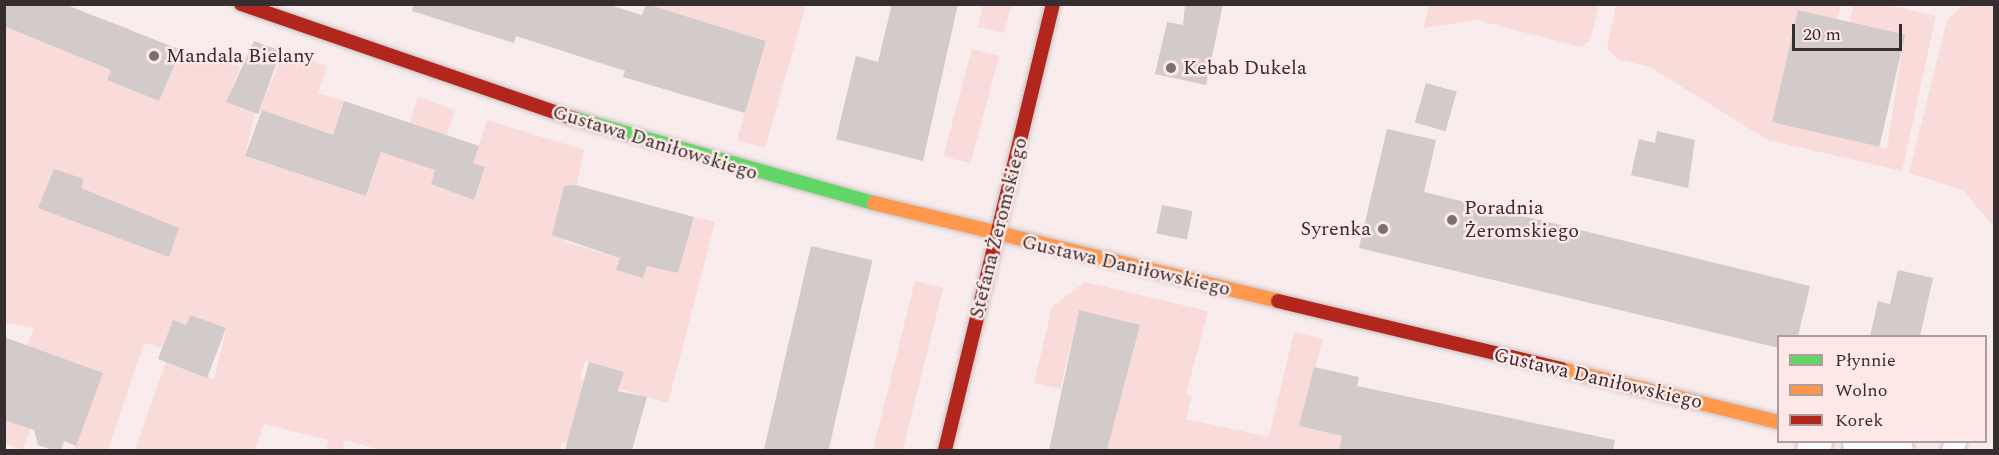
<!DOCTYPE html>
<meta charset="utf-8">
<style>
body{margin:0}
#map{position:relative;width:1999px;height:455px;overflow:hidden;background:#f8ecec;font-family:Spectral,serif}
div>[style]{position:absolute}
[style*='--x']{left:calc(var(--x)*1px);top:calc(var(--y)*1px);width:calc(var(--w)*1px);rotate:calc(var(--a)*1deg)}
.green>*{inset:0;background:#f9dbda;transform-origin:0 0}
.building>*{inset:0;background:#d3caca;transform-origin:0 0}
.roads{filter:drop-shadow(0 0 2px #c9c0c0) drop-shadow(0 0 2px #c9c0c0)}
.lane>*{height:21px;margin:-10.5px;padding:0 10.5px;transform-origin:10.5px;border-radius:10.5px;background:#fefcfc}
.street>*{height:33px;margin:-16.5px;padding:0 16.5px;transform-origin:16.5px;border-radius:16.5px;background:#fefcfc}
.fast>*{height:14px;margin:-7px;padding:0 7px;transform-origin:7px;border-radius:7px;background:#63d668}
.slow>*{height:14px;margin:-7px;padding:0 7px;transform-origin:7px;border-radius:7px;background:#ff974d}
.jam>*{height:14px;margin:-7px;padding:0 7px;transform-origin:7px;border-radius:7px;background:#b3261e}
.dots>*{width:16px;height:16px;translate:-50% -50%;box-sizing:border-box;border:3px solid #fde8e7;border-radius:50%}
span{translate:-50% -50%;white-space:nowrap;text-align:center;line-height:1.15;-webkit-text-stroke:5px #fde8e7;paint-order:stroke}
.poi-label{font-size:20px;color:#362e2e}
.left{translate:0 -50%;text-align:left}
.right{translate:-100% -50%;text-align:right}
.street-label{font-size:20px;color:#362e2e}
.frame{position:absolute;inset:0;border:6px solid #362e2e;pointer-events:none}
.legend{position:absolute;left:1777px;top:335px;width:210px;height:108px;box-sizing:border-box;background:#fde8e7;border:2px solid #ad9e9d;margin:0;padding:8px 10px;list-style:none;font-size:18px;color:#362e2e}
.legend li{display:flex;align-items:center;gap:12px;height:30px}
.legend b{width:30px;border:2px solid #ad9e9d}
.scale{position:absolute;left:1792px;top:24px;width:110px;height:27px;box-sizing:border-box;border:3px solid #362e2e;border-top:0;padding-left:8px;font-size:18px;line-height:21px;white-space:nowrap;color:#362e2e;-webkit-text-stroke:4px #fde8e7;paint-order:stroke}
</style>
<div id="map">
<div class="green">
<div style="clip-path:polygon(646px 5px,806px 5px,765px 148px,737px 140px,766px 41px)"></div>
<div style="clip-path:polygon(983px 5px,1011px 5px,1004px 33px,978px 27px)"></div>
<div style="clip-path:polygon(1429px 5px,1429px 4px,1599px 5px,1590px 41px,1581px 47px,1477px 20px,1424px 28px)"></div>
<div style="clip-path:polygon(1616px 5px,1841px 5px,1837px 19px,1799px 10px,1781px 123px,1887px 149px,1904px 36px,1850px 22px,1854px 5px,1887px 5px,1936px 16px,1902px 171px,1768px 140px,1650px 67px,1618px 59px,1607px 48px)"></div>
<div style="clip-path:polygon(1963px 5px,1994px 5px,1994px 227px,1963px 190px,1909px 173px,1947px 20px)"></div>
<div style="clip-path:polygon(90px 15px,128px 28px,107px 80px,159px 101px,181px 50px,240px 66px,227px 102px,255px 113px,245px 156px,273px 166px,290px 120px,262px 110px,258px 114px,284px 51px,327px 66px,318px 93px,344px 101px,318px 179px,367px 195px,381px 152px,398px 157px,418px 97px,455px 110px,431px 184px,474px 200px,485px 168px,473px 163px,487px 120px,584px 150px,565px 242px,620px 258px,643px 278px,647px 266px,678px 273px,694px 217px,715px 222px,668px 403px,619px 389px,624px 372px,585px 361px,580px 378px,586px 380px,569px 443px,562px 442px,560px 450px,380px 450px,345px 440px,342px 450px,326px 450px,329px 440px,264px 424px,255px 450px,135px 450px,166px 362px,214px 379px,226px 329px,190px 315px,186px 325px,173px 320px,162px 348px,144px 343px,108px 450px,74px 450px,102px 373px,30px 429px,23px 450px,5px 443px,5px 397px,34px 328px,5px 323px,4px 26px,74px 54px)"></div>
<div style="left:972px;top:49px;width:28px;height:111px;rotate:15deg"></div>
<div style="left:915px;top:281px;width:29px;height:174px;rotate:14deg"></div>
<div style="clip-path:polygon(1085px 282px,1208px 311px,1186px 394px,1192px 396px,1186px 419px,1269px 437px,1294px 332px,1323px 339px,1299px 426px,1342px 436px,1339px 450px,1107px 450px,1140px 325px,1079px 310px,1060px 389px,1034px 383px,1052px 307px)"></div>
</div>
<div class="building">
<div style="clip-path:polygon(4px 4px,64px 4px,181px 50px,159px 101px,107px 80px,111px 70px,4px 26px)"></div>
<div style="clip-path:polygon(413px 4px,606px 4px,642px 15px,646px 4px,766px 41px,745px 113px,623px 77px,625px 71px,516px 36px,514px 43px,412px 11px)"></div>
<div style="clip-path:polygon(892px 4px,958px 4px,923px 161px,836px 139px,856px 56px,878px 62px)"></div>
<div style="clip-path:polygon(1185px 4px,1223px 4px,1206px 85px,1155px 74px,1167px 22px,1183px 25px)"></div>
<div style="left:1798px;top:10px;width:110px;height:115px;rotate:13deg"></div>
<div style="clip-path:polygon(254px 41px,281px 51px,258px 114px,226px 102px)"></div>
<div style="left:1426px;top:83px;width:32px;height:41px;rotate:16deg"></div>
<div style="clip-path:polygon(344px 101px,479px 146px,473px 163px,485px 167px,474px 200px,431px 184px,435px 170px,381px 152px,366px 196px,245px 156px,262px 110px,333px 135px)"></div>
<div style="clip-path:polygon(1387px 129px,1436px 140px,1424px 192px,1810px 286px,1798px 336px,1779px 336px,1779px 348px,1359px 248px)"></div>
<div style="clip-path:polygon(1657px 131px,1695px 140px,1688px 188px,1631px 175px,1639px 139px,1655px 143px)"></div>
<div style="clip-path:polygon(54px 169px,84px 179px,81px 188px,179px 228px,169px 257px,38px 208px)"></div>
<div style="clip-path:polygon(575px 185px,694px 217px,678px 273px,647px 266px,643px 278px,616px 270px,620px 258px,552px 235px,564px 186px)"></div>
<div style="left:1162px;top:205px;width:31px;height:29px;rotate:11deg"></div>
<div style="left:811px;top:246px;width:63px;height:210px;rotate:13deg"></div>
<div style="clip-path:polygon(1898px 270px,1933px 278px,1920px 336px,1870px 336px,1878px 301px,1890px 304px)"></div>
<div style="clip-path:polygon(1079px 310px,1140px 325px,1107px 450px,1049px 450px)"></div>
<div style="clip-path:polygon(190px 315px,226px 328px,207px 378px,158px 359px,173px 320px,186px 325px)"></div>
<div style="clip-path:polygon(4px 337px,103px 373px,76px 446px,64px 441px,61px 450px,53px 450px,38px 445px,34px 430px,4px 420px)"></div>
<div style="clip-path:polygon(589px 362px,624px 372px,618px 391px,647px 397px,632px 450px,565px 450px)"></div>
<div style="clip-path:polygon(1314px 367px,1359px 377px,1357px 386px,1615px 440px,1613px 450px,1339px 450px,1342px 436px,1299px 426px)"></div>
</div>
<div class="roads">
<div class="lane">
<div style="--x:1952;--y:450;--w:9;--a:-69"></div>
</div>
<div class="street">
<div style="--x:1859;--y:442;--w:38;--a:12"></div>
<div style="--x:1813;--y:450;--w:8;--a:-76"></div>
</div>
<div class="fast">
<div style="--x:573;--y:118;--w:313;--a:15.8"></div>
</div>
<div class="slow">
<div style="--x:874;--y:203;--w:416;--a:13.6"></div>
<div style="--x:1561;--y:369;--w:223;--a:13.7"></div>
</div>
<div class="jam">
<div style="--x:241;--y:4;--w:351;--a:19"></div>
<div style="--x:1278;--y:301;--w:291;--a:13.5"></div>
<div style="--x:945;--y:450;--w:459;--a:-76.4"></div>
</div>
</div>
<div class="dots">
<div style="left:154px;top:56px;background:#7a7070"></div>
<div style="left:1171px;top:68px;background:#7a7070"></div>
<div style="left:1452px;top:220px;background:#7a7070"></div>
<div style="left:1383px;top:229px;background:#7a7070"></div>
</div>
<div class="poi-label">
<span class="left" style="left:166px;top:56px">Mandala Bielany</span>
<span class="left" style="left:1183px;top:68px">Kebab Dukela</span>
<span class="left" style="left:1464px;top:220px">Poradnia<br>Żeromskiego</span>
<span class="right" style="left:1371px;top:229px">Syrenka</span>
</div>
<div class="street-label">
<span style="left:655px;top:143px;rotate:17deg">Gustawa Daniłowskiego</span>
<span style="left:999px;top:228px;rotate:-76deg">Stefana Żeromskiego</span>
<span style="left:1126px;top:266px;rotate:13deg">Gustawa Daniłowskiego</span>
<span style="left:1598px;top:379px;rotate:13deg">Gustawa Daniłowskiego</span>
</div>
<div class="frame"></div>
<ul class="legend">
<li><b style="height:8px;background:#63d668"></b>Płynnie</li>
<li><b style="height:8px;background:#ff974d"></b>Wolno</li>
<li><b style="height:8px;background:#b3261e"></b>Korek</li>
</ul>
<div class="scale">20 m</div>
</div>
